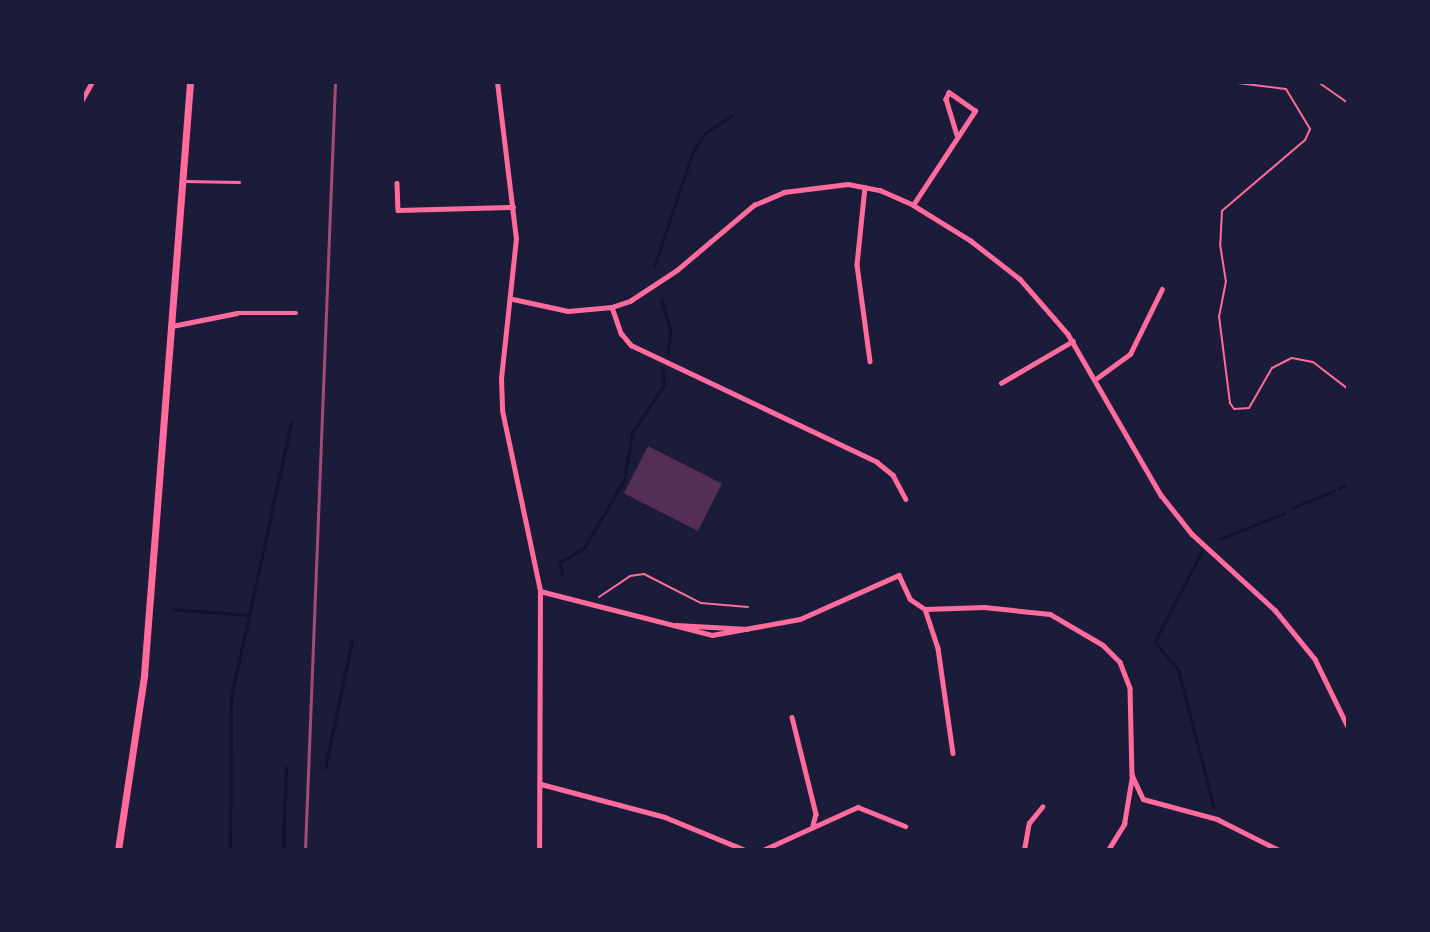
<!DOCTYPE html>
<style>
body{margin:0}
#map{position:relative;width:1430px;height:932px;overflow:hidden;background:#1b1b3a;font-family:"PT Sans Narrow",sans-serif}
div>[style]{position:absolute}
[style*='--x']{left:calc(var(--x)*1px);top:calc(var(--y)*1px);width:calc(var(--w)*1px);rotate:calc(var(--a)*1deg)}
.stream>*{height:2.5px;margin:-1.25px;padding:0 1.25px;transform-origin:1.25px;border-radius:1.25px;background:#12122b}
.building>*{inset:0;background:#542f53;transform-origin:0 0}
.path>*{height:2px;margin:-1px;padding:0 1px;transform-origin:1px;border-radius:1px;background:#ff6b9d}
.service>*{height:2.5px;margin:-1.25px;padding:0 1.25px;transform-origin:1.25px;border-radius:1.25px;background:#ff6b9d}
.minor>*{height:4.5px;margin:-2.25px;padding:0 2.25px;transform-origin:2.25px;border-radius:2.25px;background:#ff6b9d}
.tertiary>*{height:5px;margin:-2.5px;padding:0 2.5px;transform-origin:2.5px;border-radius:2.5px;background:#ff6b9d}
.trunk>*{height:7px;margin:-3.5px;padding:0 3.5px;transform-origin:3.5px;border-radius:3.5px;background:#ff6b9d}
.rail>*{height:2.5px;margin:-1.25px;padding:0 1.25px;transform-origin:1.25px;border-radius:1.25px;background:#a44b75}
span{translate:-50% -50%;white-space:nowrap;text-align:center;line-height:1.15;-webkit-text-stroke:7px #1b1b3a;paint-order:stroke}
.frame{position:absolute;inset:0;border:84px solid #1b1b3a;pointer-events:none}
</style>
<div id="map">
<div class="stream">
<div style="--x:654;--y:267;--w:122;--a:-71.4"></div>
<div style="--x:693;--y:151;--w:22;--a:-56"></div>
<div style="--x:705;--y:133;--w:31;--a:-33"></div>
<div style="--x:662;--y:300;--w:32;--a:74"></div>
<div style="--x:671;--y:331;--w:24;--a:97"></div>
<div style="--x:1339;--y:488;--w:10;--a:-24"></div>
<div style="--x:1292;--y:508;--w:45;--a:-22"></div>
<div style="--x:1220;--y:539;--w:69;--a:-22.1"></div>
<div style="--x:1202;--y:552;--w:102;--a:117.6"></div>
<div style="--x:1155;--y:642;--w:38;--a:50"></div>
<div style="--x:1179;--y:671;--w:140;--a:75.6"></div>
<div style="--x:562;--y:575;--w:13;--a:-99"></div>
<div style="--x:560;--y:562;--w:28;--a:-30"></div>
<div style="--x:584;--y:548;--w:79;--a:-59.5"></div>
<div style="--x:624;--y:480;--w:48;--a:-80.3"></div>
<div style="--x:632;--y:433;--w:58;--a:-56.3"></div>
<div style="--x:664;--y:385;--w:17;--a:-97"></div>
<div style="--x:172;--y:609;--w:77;--a:4.5"></div>
<div style="--x:325;--y:768;--w:130;--a:-78"></div>
<div style="--x:230;--y:850;--w:152;--a:-89.6"></div>
<div style="--x:231;--y:698;--w:281;--a:-77.7"></div>
<div style="--x:283;--y:850;--w:82;--a:-87.9"></div>
</div>
<div class="building">
<div style="left:648px;top:446px;width:83px;height:53px;rotate:27deg"></div>
</div>
<div class="path">
<div style="--x:1229;--y:82;--w:57;--a:7"></div>
<div style="--x:1286;--y:89;--w:47;--a:59"></div>
<div style="--x:1310;--y:129;--w:12;--a:114"></div>
<div style="--x:1305;--y:140;--w:109;--a:139.5"></div>
<div style="--x:1222;--y:211;--w:33;--a:93"></div>
<div style="--x:1220;--y:244;--w:37;--a:81"></div>
<div style="--x:1226;--y:281;--w:36;--a:101"></div>
<div style="--x:1219;--y:316;--w:88;--a:82.8"></div>
<div style="--x:1230;--y:403;--w:7;--a:56"></div>
<div style="--x:1234;--y:409;--w:15;--a:-4"></div>
<div style="--x:1249;--y:408;--w:46;--a:-60.1"></div>
<div style="--x:1272;--y:368;--w:22;--a:-27"></div>
<div style="--x:1292;--y:358;--w:21;--a:11"></div>
<div style="--x:1313;--y:362;--w:44;--a:37.6"></div>
<div style="--x:1318;--y:82;--w:37;--a:35"></div>
<div style="--x:599;--y:597;--w:37;--a:-34"></div>
<div style="--x:630;--y:576;--w:14;--a:-8"></div>
<div style="--x:644;--y:574;--w:64;--a:27"></div>
<div style="--x:701;--y:603;--w:47;--a:4.9"></div>
</div>
<div class="service">
<div style="--x:185;--y:181;--w:54;--a:1.1"></div>
</div>
<div class="minor">
<div style="--x:82;--y:100;--w:21;--a:-61"></div>
<div style="--x:397;--y:183;--w:27;--a:88"></div>
<div style="--x:398;--y:210;--w:115;--a:-1.5"></div>
<div style="--x:865;--y:187;--w:78;--a:95.9"></div>
<div style="--x:857;--y:265;--w:97;--a:82.3"></div>
<div style="--x:913;--y:205;--w:113;--a:-56.6"></div>
<div style="--x:975;--y:111;--w:32;--a:-145"></div>
<div style="--x:949;--y:93;--w:7;--a:117"></div>
<div style="--x:946;--y:99;--w:37;--a:73"></div>
<div style="--x:513;--y:299;--w:56;--a:12.3"></div>
<div style="--x:568;--y:311;--w:44;--a:-5.2"></div>
<div style="--x:612;--y:307;--w:19;--a:-18"></div>
<div style="--x:630;--y:301;--w:56;--a:-33.4"></div>
<div style="--x:677;--y:270;--w:101;--a:-40.2"></div>
<div style="--x:754;--y:205;--w:33;--a:-23"></div>
<div style="--x:784;--y:192;--w:64;--a:-7.1"></div>
<div style="--x:848;--y:184;--w:33;--a:11"></div>
<div style="--x:880;--y:190;--w:36;--a:24"></div>
<div style="--x:913;--y:205;--w:67;--a:31.6"></div>
<div style="--x:970;--y:240;--w:63;--a:38"></div>
<div style="--x:1020;--y:279;--w:73;--a:48.9"></div>
<div style="--x:1068;--y:334;--w:186;--a:60"></div>
<div style="--x:1161;--y:495;--w:50;--a:51.5"></div>
<div style="--x:1192;--y:534;--w:113;--a:42.5"></div>
<div style="--x:1275;--y:610;--w:63;--a:50.8"></div>
<div style="--x:1315;--y:659;--w:76;--a:64.1"></div>
<div style="--x:612;--y:307;--w:28;--a:71"></div>
<div style="--x:621;--y:333;--w:16;--a:50"></div>
<div style="--x:631;--y:345;--w:272;--a:25.4"></div>
<div style="--x:877;--y:462;--w:21;--a:39"></div>
<div style="--x:893;--y:475;--w:27;--a:62"></div>
<div style="--x:172;--y:326;--w:66;--a:-11.3"></div>
<div style="--x:237;--y:313;--w:59;--a:0"></div>
<div style="--x:1097;--y:378;--w:41;--a:-36"></div>
<div style="--x:1130;--y:354;--w:72;--a:-63.8"></div>
<div style="--x:1001;--y:383;--w:83;--a:-30.3"></div>
<div style="--x:540;--y:591;--w:178;--a:14.3"></div>
<div style="--x:712;--y:635;--w:89;--a:-10.3"></div>
<div style="--x:800;--y:619;--w:108;--a:-24"></div>
<div style="--x:899;--y:575;--w:26;--a:65"></div>
<div style="--x:910;--y:599;--w:18;--a:34"></div>
<div style="--x:925;--y:609;--w:59;--a:-1.9"></div>
<div style="--x:984;--y:607;--w:66;--a:6.1"></div>
<div style="--x:1050;--y:614;--w:61;--a:30.3"></div>
<div style="--x:1103;--y:645;--w:24;--a:45"></div>
<div style="--x:1120;--y:662;--w:28;--a:69"></div>
<div style="--x:1130;--y:688;--w:87;--a:88.7"></div>
<div style="--x:1132;--y:775;--w:26;--a:65"></div>
<div style="--x:1143;--y:799;--w:77;--a:15.1"></div>
<div style="--x:1217;--y:819;--w:69;--a:26.6"></div>
<div style="--x:925;--y:609;--w:41;--a:71.6"></div>
<div style="--x:938;--y:648;--w:106;--a:81.9"></div>
<div style="--x:676;--y:625;--w:71;--a:3.2"></div>
<div style="--x:792;--y:717;--w:100;--a:76.1"></div>
<div style="--x:816;--y:814;--w:11;--a:105"></div>
<div style="--x:541;--y:784;--w:128;--a:14.9"></div>
<div style="--x:665;--y:817;--w:87;--a:22.4"></div>
<div style="--x:763;--y:850;--w:104;--a:-24.4"></div>
<div style="--x:858;--y:807;--w:51;--a:22"></div>
<div style="--x:1024;--y:850;--w:27;--a:-80"></div>
<div style="--x:1029;--y:823;--w:21;--a:-51"></div>
<div style="--x:1108;--y:850;--w:31;--a:-58"></div>
<div style="--x:1124;--y:824;--w:49;--a:-80.5"></div>
</div>
<div class="tertiary">
<div style="--x:497;--y:82;--w:157;--a:83.1"></div>
<div style="--x:516;--y:238;--w:141;--a:96.1"></div>
<div style="--x:501;--y:378;--w:32;--a:88"></div>
<div style="--x:502;--y:410;--w:185;--a:78.1"></div>
<div style="--x:540;--y:591;--w:259;--a:90.2"></div>
</div>
<div class="trunk">
<div style="--x:118;--y:850;--w:177;--a:-81.5"></div>
<div style="--x:144;--y:675;--w:595;--a:-85.56"></div>
</div>
<div class="rail">
<div style="--x:305;--y:850;--w:769;--a:-87.76"></div>
</div>
<div class="frame"></div>
</div>
